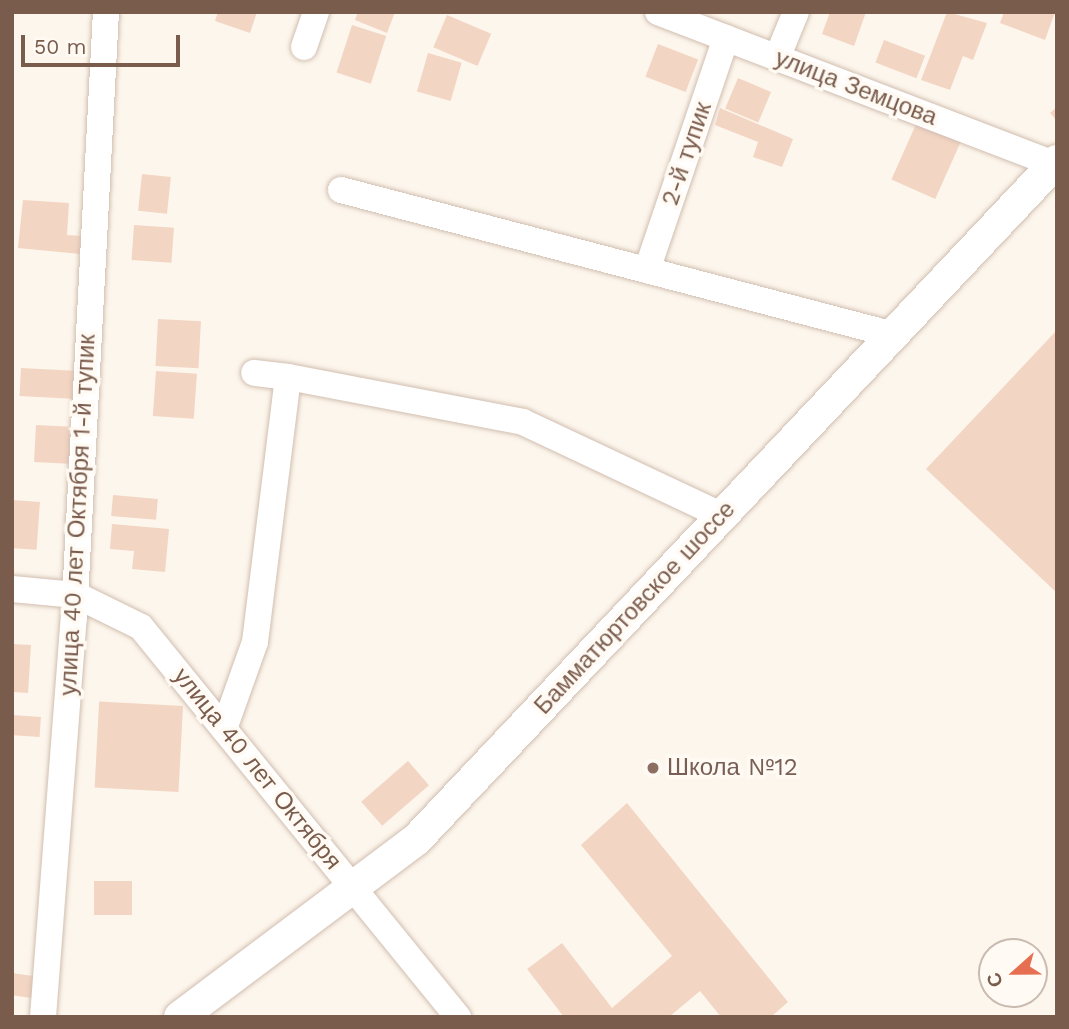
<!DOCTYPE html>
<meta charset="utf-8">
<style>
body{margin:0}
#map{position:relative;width:1069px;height:1029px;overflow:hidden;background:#fdf6ec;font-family:"Work Sans",sans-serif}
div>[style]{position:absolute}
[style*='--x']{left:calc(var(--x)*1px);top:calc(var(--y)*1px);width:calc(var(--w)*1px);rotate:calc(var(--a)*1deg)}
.building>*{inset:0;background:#f3d5c3;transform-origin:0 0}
.roads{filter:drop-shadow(0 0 2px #d1beb0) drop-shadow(0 0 2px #d1beb0)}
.minor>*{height:26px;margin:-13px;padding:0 13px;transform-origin:13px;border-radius:13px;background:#fff}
.tertiary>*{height:32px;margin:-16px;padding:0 16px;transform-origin:16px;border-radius:16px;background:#fff}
.dots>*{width:19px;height:19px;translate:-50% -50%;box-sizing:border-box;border:4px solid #fffaf3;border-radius:50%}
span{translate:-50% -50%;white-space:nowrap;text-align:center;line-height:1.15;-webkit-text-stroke:7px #fffaf3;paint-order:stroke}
.street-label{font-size:24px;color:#7a5c4d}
.education-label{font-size:24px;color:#785e54}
.left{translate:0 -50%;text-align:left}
.frame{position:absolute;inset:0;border:14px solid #7a5c4d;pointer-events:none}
.north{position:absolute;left:978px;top:938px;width:70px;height:70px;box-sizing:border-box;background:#fffaf3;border:2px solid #cabbb1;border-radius:50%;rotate:249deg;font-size:19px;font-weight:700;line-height:28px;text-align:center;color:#7a5c4d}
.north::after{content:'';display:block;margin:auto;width:24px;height:32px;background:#e76f51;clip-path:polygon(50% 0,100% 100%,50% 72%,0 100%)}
.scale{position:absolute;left:21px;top:35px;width:159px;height:32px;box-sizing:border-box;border:4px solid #7a5c4d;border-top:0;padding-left:9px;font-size:21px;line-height:24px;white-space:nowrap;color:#7a5c4d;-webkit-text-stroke:5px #fffaf3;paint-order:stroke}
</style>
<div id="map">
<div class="building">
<div style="clip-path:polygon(218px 12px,257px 12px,250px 33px,215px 21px)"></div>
<div style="clip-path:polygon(358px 12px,395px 12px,387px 33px,355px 20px)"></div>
<div style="clip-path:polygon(830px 12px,866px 12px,854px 46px,822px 34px)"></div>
<div style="clip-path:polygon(947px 12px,987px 23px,973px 60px,963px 56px,950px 90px,921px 80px)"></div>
<div style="clip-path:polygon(1004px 12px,1055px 12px,1045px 40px,1000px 23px)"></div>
<div style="left:447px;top:15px;width:48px;height:35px;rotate:23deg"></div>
<div style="left:352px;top:25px;width:36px;height:50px;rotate:18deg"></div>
<div style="left:884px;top:40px;width:44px;height:24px;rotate:21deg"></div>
<div style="left:658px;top:44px;width:43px;height:35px;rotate:21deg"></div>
<div style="left:428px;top:53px;width:35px;height:40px;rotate:16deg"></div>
<div style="left:738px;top:78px;width:36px;height:33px;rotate:23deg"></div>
<div style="clip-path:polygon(1057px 107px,1057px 121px,1050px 113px)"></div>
<div style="clip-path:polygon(720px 108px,793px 139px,782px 167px,753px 157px,758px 142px,715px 125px)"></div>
<div style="left:917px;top:122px;width:48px;height:63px;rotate:24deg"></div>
<div style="left:142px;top:174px;width:29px;height:37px;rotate:6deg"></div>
<div style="clip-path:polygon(23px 200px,69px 203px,67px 235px,81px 236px,80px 254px,18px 248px)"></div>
<div style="left:134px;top:225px;width:40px;height:35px;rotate:4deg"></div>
<div style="left:158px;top:319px;width:43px;height:47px;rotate:3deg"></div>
<div style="clip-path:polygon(1057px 330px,1057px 593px,926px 469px)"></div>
<div style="left:21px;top:368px;width:62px;height:28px;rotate:3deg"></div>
<div style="left:156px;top:371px;width:41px;height:45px;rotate:4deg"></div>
<div style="left:36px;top:425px;width:44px;height:37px;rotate:3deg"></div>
<div style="left:113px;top:495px;width:45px;height:21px;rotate:5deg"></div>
<div style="left:12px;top:500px;width:28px;height:48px;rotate:4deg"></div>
<div style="clip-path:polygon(112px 524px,169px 529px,165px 572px,132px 569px,134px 551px,110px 549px)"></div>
<div style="clip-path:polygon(12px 644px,31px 645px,28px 693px,12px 692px)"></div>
<div style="left:183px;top:706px;width:86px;height:84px;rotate:93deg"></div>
<div style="left:12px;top:715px;width:29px;height:20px;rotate:4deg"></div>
<div style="left:408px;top:761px;width:32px;height:62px;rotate:49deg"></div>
<div style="clip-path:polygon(627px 803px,788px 1002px,771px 1017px,721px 1017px,700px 991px,669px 1017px,564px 1017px,527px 969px,562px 943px,612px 1008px,672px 956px,581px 845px)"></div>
<div style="left:94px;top:881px;width:38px;height:34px"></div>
<div style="left:12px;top:973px;width:28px;height:22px;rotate:8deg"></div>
</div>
<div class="roads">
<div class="minor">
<div style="--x:658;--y:12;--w:423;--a:21"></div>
<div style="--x:304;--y:47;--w:37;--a:-71"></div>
<div style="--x:777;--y:58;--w:50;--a:-67.6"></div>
<div style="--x:341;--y:190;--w:572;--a:14.69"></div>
<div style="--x:647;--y:270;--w:245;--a:-71.2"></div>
<div style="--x:288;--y:377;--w:239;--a:10.8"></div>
<div style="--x:523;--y:422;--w:221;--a:25.2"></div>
<div style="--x:12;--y:589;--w:64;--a:5.4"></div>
<div style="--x:76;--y:595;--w:72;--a:26.2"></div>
<div style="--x:141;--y:627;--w:503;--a:50.9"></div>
<div style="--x:224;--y:729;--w:92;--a:-70.4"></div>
<div style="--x:255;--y:642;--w:267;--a:-82.9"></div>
<div style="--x:288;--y:377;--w:34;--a:-173"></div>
<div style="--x:43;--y:1017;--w:400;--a:-85.6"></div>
<div style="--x:74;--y:618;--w:607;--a:-86.98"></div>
</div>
<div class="tertiary">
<div style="--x:180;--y:1017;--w:295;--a:-36.9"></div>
<div style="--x:416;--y:840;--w:934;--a:-46.65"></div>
</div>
</div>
<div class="dots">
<div style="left:653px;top:768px;background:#8d6e63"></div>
</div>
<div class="street-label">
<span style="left:856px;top:88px;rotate:21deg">улица Земцова</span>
<span style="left:687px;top:154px;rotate:-71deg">2-й тупик</span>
<span style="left:78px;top:515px;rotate:-87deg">улица 40 лет Октября 1-й тупик</span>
<span style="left:635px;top:608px;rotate:-47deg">Бамматюртовское шоссе</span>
<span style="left:257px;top:769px;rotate:51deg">улица 40 лет Октября</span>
</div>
<div class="education-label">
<span class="left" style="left:667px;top:768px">Школа №12</span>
</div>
<div class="frame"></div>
<div class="north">С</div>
<div class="scale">50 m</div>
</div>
